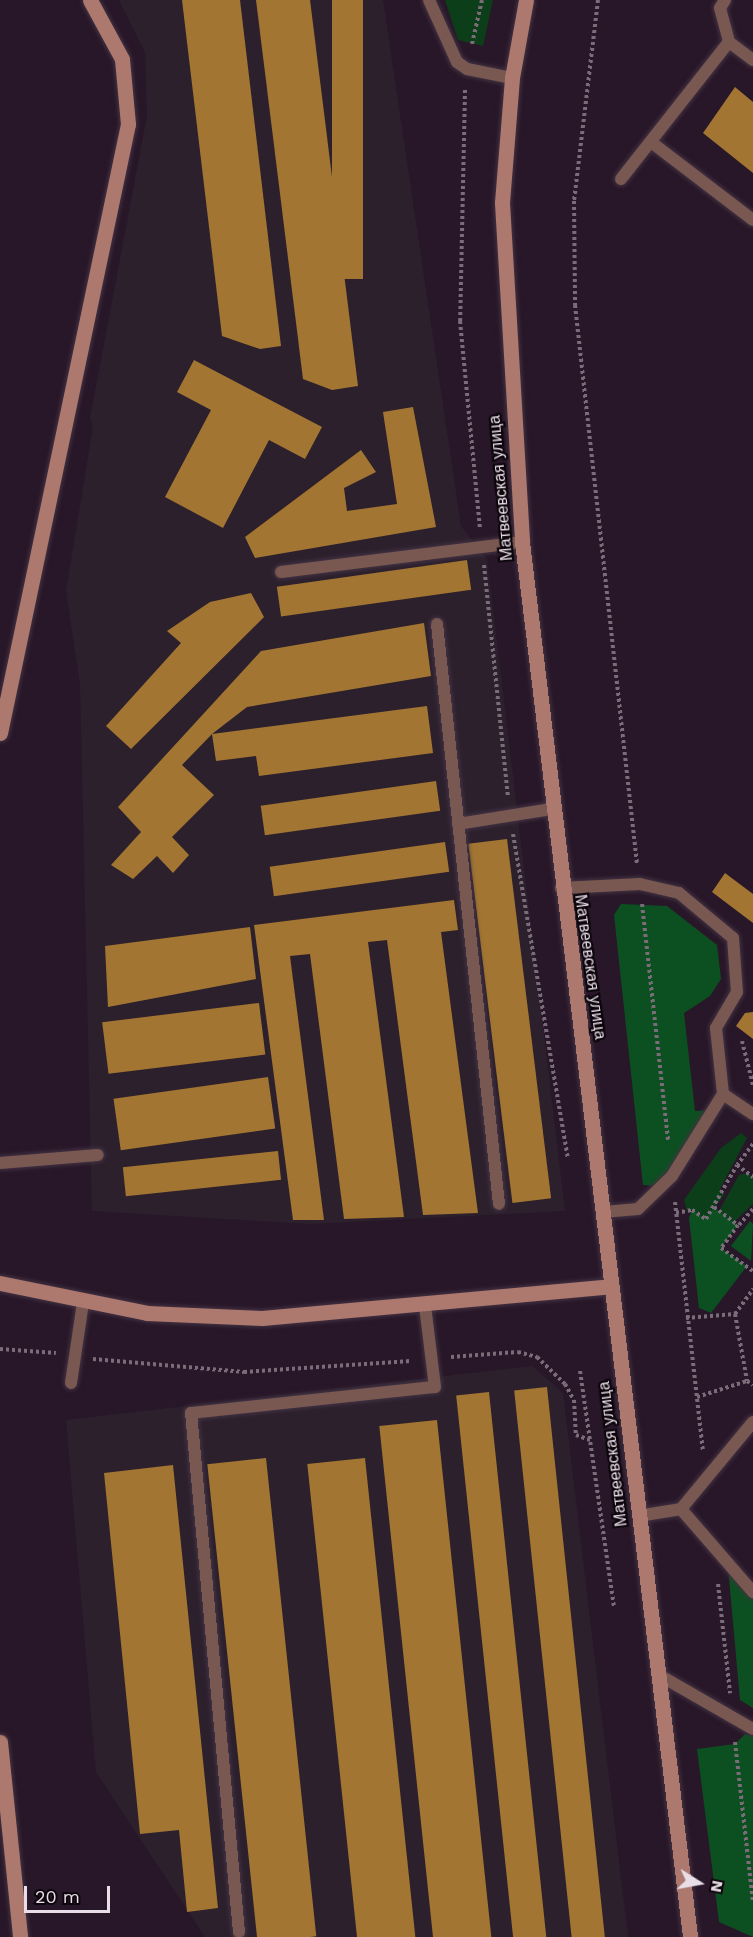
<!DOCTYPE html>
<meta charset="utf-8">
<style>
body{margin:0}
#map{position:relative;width:753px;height:1937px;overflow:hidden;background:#281728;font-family:"Work Sans",sans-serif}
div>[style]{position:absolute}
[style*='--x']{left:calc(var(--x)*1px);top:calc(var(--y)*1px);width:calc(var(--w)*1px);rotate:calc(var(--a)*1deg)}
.industrial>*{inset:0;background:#2d202d}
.green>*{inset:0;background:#0d3e1a}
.forest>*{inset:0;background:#0c5021}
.building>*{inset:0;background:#a27632;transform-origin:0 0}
.path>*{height:4px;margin-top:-2px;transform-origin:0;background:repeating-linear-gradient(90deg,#7b6c7a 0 3px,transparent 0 6px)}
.roads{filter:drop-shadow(0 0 2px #433343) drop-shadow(0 0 2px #433343)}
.lane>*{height:12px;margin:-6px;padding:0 6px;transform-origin:6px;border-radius:6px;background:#795852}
.secondary>*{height:15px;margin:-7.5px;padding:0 7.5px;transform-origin:7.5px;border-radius:7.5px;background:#ad796e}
span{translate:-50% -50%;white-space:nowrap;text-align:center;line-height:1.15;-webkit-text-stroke:4.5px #0c060c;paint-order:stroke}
.street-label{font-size:16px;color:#e9dde8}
.north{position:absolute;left:669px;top:1853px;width:60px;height:60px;-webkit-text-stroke:4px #0c060c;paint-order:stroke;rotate:101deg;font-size:16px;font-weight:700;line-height:24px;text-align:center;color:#e9dde8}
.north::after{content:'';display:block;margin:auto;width:21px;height:27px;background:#e9dde8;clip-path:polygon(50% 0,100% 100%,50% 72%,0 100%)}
.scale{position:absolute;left:24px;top:1886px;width:86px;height:27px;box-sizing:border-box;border:3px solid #e9dde8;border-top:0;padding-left:8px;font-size:18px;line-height:21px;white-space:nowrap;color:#e9dde8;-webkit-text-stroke:4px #0c060c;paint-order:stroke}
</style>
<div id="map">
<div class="industrial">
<div style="clip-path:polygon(119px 0,383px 0,461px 526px,487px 559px,565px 1211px,310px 1224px,92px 1211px,80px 684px,66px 591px,93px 427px,90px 418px,147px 116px,145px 52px)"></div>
<div style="clip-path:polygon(532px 1366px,563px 1393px,628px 1937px,205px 1937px,96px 1772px,66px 1420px)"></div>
</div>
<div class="green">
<div style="clip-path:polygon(445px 0,493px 0,483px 46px,458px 40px)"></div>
<div style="clip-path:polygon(741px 1133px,747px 1138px,720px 1189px,724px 1195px,706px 1219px,687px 1211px,684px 1200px,721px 1148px)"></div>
<div style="clip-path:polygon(747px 1173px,753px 1177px,753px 1204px,734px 1222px,719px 1211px,739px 1175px)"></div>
</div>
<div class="forest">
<div style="clip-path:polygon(621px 904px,667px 906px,717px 945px,721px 979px,710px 996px,684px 1013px,695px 1111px,713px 1110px,657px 1186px,643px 1185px,614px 915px)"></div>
<div style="clip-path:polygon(714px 1207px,738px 1225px,721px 1248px,747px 1266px,711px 1313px,699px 1308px,689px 1218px,692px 1210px,706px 1219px)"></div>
<div style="clip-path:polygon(750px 1221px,753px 1224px,751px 1261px,731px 1246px)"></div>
<div style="clip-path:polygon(728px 1567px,753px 1592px,753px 1708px,740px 1700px)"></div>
<div style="clip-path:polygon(745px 1734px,753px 1736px,753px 1937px,719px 1922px,697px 1749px,735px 1744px)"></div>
</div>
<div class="building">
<div style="clip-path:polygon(182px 0,240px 0,281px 346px,260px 349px,222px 336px)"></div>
<div style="clip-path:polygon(256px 0,310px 0,358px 386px,332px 390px,303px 379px)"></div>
<div style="left:332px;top:0;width:31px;height:279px"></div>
<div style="clip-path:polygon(735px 87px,753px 102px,753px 173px,703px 133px)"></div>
<div style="clip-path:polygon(194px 360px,322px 427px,305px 459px,269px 440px,223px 528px,165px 497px,211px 410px,177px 392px)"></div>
<div style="clip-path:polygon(413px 407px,436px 527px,255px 558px,245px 537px,361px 450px,376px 472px,344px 488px,347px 511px,397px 504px,383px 412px)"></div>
<div style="left:467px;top:560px;width:30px;height:192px;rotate:82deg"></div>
<div style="clip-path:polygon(251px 593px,264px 617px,131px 749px,106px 726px,181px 643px,167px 631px,210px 602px)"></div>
<div style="clip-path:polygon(424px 623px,431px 676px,247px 707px,212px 734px,427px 706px,433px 753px,259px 776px,256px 756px,216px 761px,212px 734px,182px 765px,214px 795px,172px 837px,189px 855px,173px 873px,157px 856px,133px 879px,111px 865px,141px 832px,118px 807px,261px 651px)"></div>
<div style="left:436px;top:781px;width:30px;height:177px;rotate:82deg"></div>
<div style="left:507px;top:839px;width:362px;height:39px;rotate:83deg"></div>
<div style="left:445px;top:842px;width:30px;height:177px;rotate:82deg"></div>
<div style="clip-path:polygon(725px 873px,753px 894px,753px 923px,712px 892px)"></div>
<div style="clip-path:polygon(454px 900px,458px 930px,441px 932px,478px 1213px,423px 1215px,387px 940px,368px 942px,404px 1217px,344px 1219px,310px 954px,290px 956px,324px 1220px,293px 1220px,254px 925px)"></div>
<div style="clip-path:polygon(250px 927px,256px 979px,108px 1007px,105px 946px)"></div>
<div style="left:259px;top:1003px;width:52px;height:158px;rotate:83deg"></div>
<div style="clip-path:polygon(753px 1012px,753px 1039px,736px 1026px,745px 1013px)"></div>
<div style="left:268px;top:1077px;width:52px;height:156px;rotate:82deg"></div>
<div style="left:278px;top:1151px;width:29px;height:156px;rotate:84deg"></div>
<div style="left:547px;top:1387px;width:553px;height:33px;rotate:84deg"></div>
<div style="left:489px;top:1392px;width:548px;height:33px;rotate:84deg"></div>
<div style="left:437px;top:1420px;width:520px;height:58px;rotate:84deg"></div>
<div style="left:266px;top:1458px;width:481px;height:59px;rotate:84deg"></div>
<div style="left:365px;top:1458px;width:482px;height:58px;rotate:84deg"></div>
<div style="clip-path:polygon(173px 1465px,218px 1908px,187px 1912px,179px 1830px,140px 1834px,104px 1473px)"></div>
</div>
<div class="path">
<div style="--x:598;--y:0;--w:202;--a:96.8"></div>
<div style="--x:574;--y:201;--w:104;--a:89.4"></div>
<div style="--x:575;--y:305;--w:562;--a:83.67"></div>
<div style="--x:472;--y:44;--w:45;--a:-77.2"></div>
<div style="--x:465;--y:90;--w:231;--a:91.2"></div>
<div style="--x:460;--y:321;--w:208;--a:84.5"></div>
<div style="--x:484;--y:565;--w:233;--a:84.1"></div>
<div style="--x:513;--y:834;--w:329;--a:80.4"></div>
<div style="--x:642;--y:904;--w:238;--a:83.7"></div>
<div style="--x:742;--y:1041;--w:45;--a:76"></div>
<div style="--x:753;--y:1144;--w:26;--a:127"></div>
<div style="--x:737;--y:1165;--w:20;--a:37"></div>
<div style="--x:675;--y:1202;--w:251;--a:83.6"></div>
<div style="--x:714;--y:1207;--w:30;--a:37"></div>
<div style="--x:738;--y:1225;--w:29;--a:126"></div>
<div style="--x:721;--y:1248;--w:39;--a:36"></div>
<div style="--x:676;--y:1213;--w:16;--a:-11"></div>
<div style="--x:692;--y:1210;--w:17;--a:33"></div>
<div style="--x:706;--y:1219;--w:62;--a:-60.1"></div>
<div style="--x:739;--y:1225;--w:21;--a:-49"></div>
<div style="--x:735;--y:1314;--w:68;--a:79.8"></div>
<div style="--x:747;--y:1381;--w:7;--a:34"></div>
<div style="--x:686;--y:1318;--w:49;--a:-4.7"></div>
<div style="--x:735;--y:1314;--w:31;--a:-54"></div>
<div style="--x:0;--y:1349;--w:56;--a:4.1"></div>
<div style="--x:451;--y:1357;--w:67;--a:-4.3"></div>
<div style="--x:518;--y:1352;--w:20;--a:15"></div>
<div style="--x:537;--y:1357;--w:39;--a:44"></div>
<div style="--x:565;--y:1384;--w:18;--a:61"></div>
<div style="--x:574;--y:1400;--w:35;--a:87"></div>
<div style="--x:576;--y:1435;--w:15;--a:20"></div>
<div style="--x:93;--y:1359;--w:152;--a:4.9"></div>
<div style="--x:244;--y:1372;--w:167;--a:-3.8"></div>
<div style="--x:580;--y:1371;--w:238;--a:81.8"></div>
<div style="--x:697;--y:1397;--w:52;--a:-17.7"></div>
<div style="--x:718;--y:1584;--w:110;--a:83.7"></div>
<div style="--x:735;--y:1742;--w:161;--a:83.6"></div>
</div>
<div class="roads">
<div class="lane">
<div style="--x:429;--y:0;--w:68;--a:65.7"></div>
<div style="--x:457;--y:62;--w:12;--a:35"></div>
<div style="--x:467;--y:69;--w:46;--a:11.3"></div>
<div style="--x:725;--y:0;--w:9;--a:122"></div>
<div style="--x:720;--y:8;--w:35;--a:75"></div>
<div style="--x:651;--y:142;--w:128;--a:37.4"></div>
<div style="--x:621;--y:179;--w:174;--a:-51.8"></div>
<div style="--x:729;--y:42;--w:30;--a:37"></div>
<div style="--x:281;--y:572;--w:243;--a:-7.1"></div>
<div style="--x:437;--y:624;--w:583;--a:83.9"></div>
<div style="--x:458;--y:824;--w:95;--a:-9.1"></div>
<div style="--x:561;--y:888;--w:79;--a:-2.9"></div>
<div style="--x:640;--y:884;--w:40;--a:13"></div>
<div style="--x:679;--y:893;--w:70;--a:39.8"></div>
<div style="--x:733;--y:938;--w:54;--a:85.8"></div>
<div style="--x:737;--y:992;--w:42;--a:120.3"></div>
<div style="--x:716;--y:1028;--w:66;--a:83.9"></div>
<div style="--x:723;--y:1094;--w:97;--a:121.9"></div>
<div style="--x:672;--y:1176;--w:47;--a:135.9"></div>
<div style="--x:638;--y:1209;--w:36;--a:175"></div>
<div style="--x:723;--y:1094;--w:36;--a:34"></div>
<div style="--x:0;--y:1163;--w:98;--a:-4.7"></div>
<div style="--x:71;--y:1383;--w:81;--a:-81.5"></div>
<div style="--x:681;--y:1509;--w:110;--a:49.1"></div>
<div style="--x:638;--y:1516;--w:44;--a:-9.2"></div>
<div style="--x:681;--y:1509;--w:113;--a:-50.4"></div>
<div style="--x:659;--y:1675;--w:108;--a:29.9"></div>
<div style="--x:239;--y:1932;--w:521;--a:-95.28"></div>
<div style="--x:191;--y:1413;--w:245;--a:-6.1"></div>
<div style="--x:435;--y:1387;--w:82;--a:-97"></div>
</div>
<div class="secondary">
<div style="--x:526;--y:0;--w:79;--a:100.2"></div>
<div style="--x:512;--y:78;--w:125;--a:94.6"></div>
<div style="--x:502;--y:203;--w:340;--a:86.6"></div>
<div style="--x:522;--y:542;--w:1405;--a:83.13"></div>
<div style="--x:0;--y:733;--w:622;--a:-78.13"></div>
<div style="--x:128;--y:124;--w:65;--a:-95.3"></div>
<div style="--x:122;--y:59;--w:67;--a:-118.5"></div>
<div style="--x:0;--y:1283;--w:150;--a:11.5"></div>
<div style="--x:147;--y:1313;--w:115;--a:2.5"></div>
<div style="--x:262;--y:1318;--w:350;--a:-5.2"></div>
<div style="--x:0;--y:1742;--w:196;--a:84.1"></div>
</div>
</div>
<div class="street-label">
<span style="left:501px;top:488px;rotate:-95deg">Матвеевская улица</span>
<span style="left:590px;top:967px;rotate:82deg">Матвеевская улица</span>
<span style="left:613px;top:1454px;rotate:-97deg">Матвеевская улица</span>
</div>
<div class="north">N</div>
<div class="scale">20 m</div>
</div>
